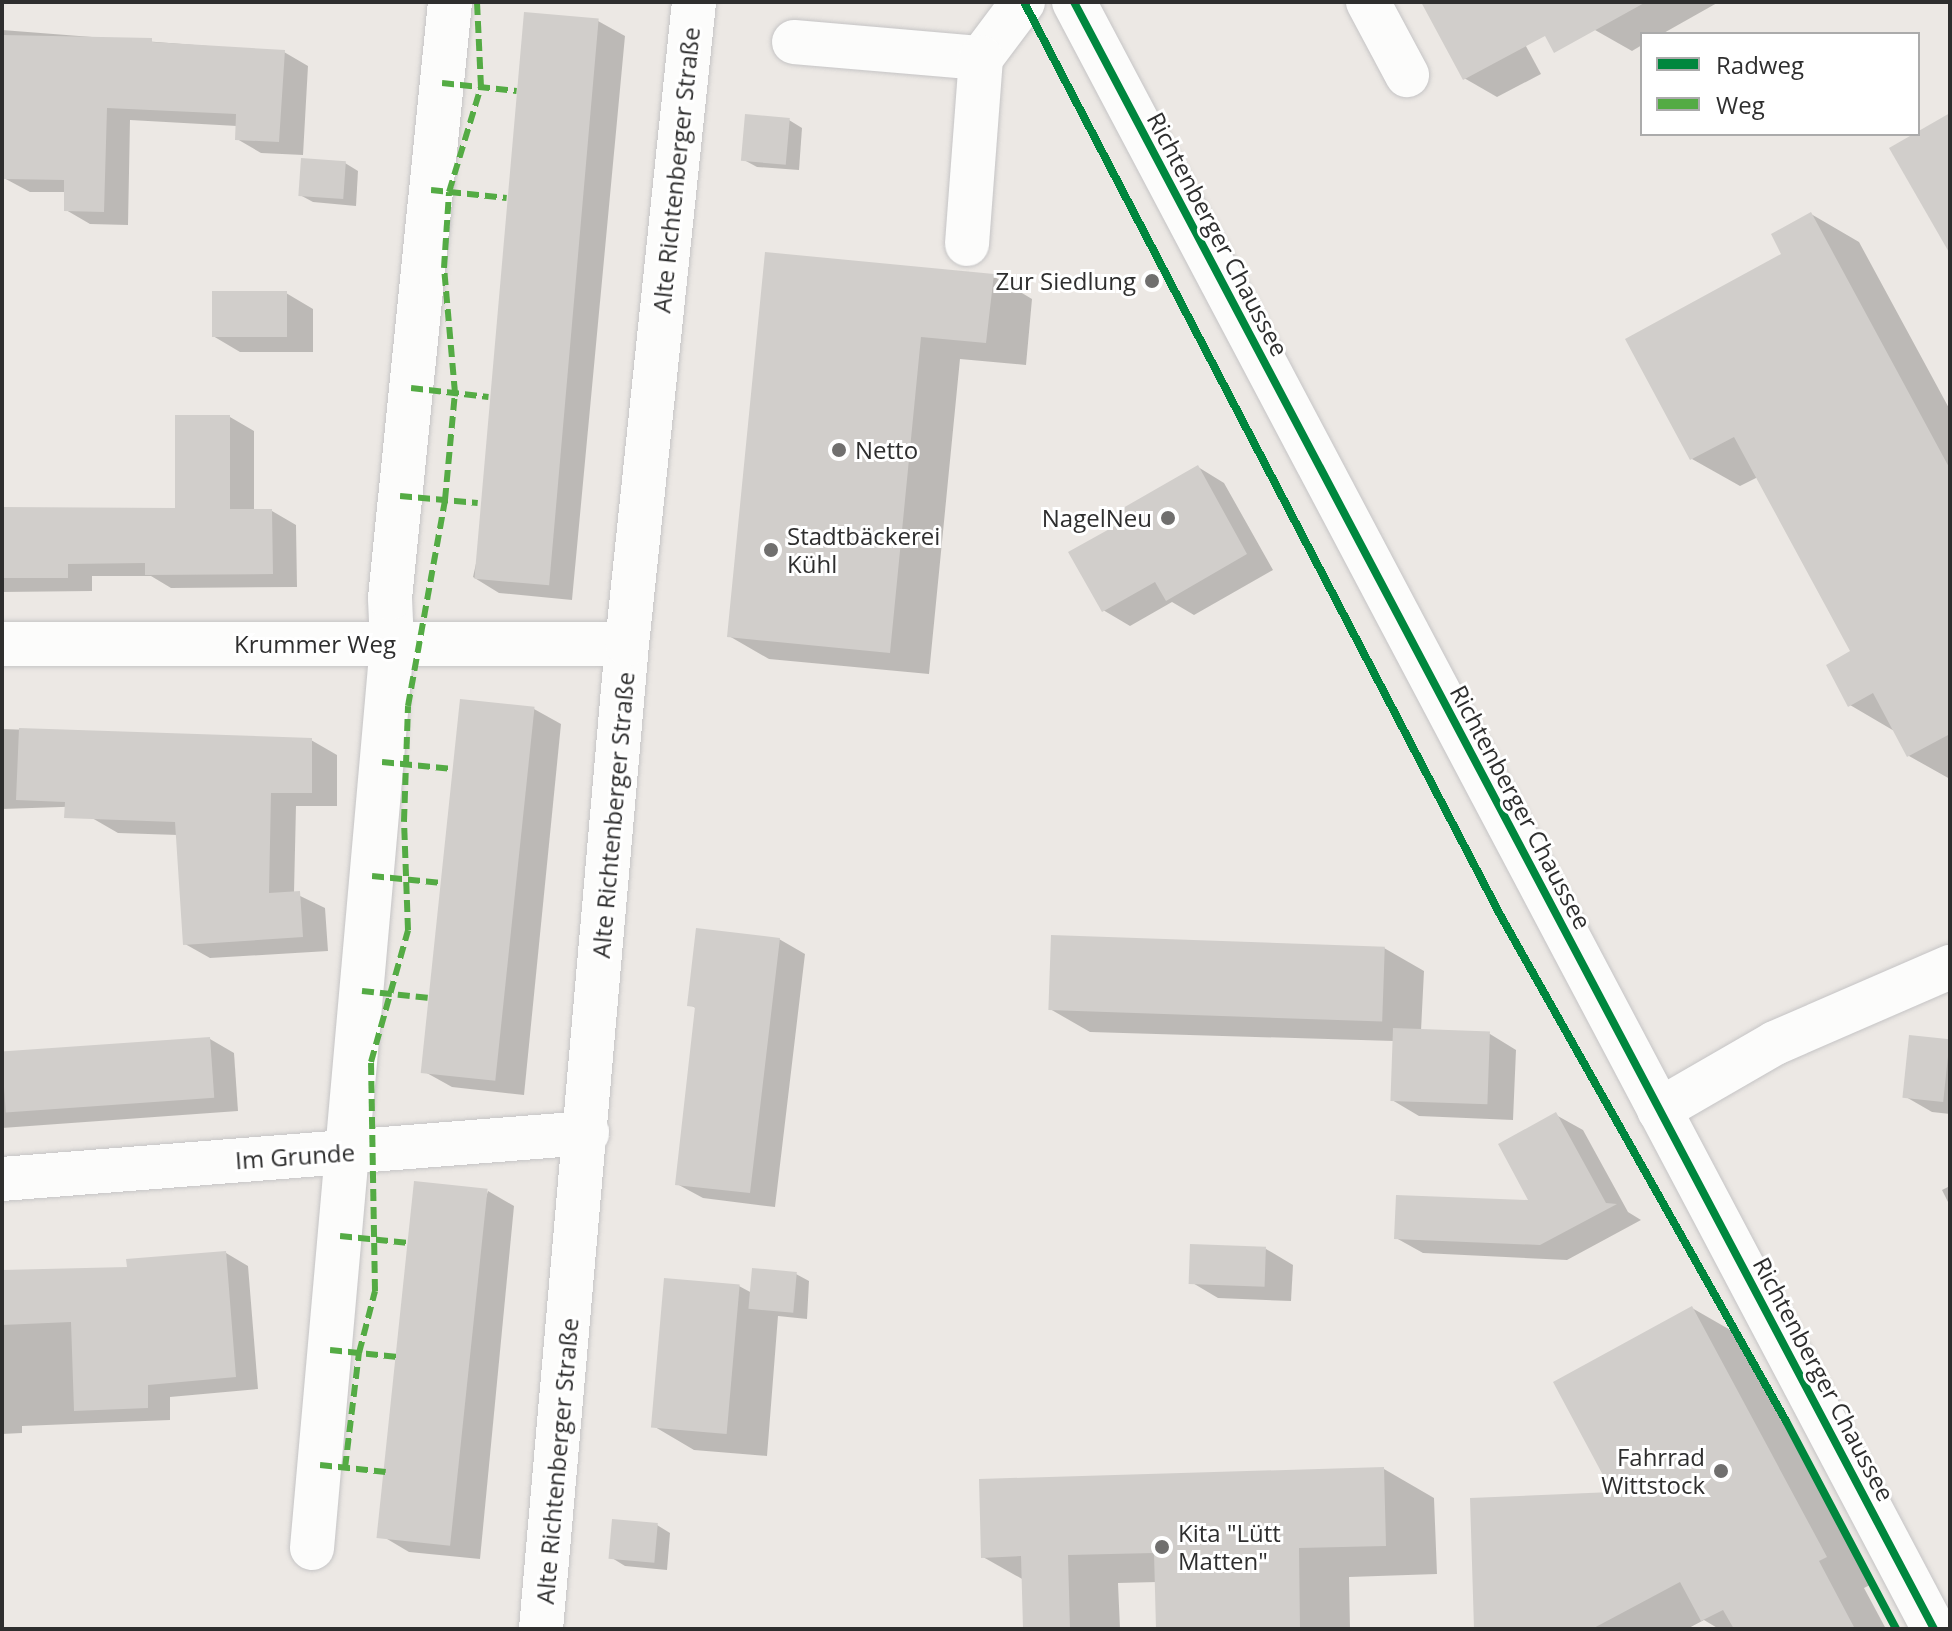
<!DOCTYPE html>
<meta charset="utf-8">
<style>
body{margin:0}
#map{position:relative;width:1952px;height:1631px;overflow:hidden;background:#ece8e4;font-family:"Open Sans",sans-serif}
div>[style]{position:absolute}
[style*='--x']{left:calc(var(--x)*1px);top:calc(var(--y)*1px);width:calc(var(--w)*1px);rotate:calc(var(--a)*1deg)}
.shadow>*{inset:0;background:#0003}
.building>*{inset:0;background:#d1cecb;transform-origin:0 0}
.roads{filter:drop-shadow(0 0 2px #c5c4c5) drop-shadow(0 0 2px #c5c4c5)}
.minor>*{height:44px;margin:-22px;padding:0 22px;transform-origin:22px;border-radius:22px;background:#fcfcfb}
.quiet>*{height:6px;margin-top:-3px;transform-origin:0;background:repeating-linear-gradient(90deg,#54ab44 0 12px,transparent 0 18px)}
.cycleway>*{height:8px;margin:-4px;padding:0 4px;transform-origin:4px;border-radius:4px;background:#00873e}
.dots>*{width:22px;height:22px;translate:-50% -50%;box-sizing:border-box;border:4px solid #fff;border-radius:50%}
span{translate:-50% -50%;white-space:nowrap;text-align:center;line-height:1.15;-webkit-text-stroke:6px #fff;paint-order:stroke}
.street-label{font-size:24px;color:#2e2e2e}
.poi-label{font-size:24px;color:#2e2e2e}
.right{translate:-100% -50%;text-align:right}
.left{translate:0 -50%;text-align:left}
.frame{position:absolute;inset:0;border:4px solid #2e2e2e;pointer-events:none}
.legend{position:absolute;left:1640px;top:32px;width:280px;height:104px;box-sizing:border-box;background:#fff;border:2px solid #ababab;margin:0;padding:10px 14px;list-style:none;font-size:24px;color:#2e2e2e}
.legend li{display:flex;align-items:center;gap:16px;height:40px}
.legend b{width:40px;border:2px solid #ababab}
</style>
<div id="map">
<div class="shadow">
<div style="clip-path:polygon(1423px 2px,1502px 2px,1541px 74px,1497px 97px,1464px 78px)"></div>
<div style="clip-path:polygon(1580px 2px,1716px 2px,1717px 3px,1662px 34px,1642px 34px,1642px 45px,1632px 51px,1595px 30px)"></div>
<div style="clip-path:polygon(598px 21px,625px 36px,572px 600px,499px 593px,473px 577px)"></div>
<div style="clip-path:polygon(2px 30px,284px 52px,308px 66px,303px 155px,261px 153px,237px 139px,237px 126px,130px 120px,128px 225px,90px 224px,66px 210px,66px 192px,30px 192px,2px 177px)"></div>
<div style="clip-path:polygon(789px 120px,802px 128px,799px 170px,757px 167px,744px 160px)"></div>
<div style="clip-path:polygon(345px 163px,358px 171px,356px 206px,313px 202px,300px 195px)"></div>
<div style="clip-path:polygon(1811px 214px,1859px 242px,1950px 410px,1950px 779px,1909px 756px,1896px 732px,1850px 705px,1853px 652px,1758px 477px,1740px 486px,1692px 459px,1784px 254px)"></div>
<div style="clip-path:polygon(767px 255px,993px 276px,1032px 299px,1026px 365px,960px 359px,929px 674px,769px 659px,729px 636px)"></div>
<div style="clip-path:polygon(286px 293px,313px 309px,313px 352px,240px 352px,213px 336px)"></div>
<div style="clip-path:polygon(230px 417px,254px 431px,254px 511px,272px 511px,296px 525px,297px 587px,171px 588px,151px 576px,92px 576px,92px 591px,2px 592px,2px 510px,177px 510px)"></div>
<div style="clip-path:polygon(1198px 467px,1224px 483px,1273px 570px,1194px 615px,1172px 602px,1130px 626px,1103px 610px,1125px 523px)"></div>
<div style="clip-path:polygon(534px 709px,561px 724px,524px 1095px,452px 1087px,425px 1072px)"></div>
<div style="clip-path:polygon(2px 729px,311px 740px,337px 755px,337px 806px,296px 806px,294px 893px,325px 908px,328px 951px,210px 958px,185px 944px,178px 835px,118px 833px,92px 818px,91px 806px,2px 809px)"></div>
<div style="clip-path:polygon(779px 939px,805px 954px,775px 1207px,703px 1198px,677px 1184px,697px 1009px,689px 1004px)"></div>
<div style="clip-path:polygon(1384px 948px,1424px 971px,1421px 1031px,1490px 1034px,1516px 1050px,1513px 1120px,1419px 1116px,1392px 1100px,1394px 1041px,1090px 1032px,1050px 1009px)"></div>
<div style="clip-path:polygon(210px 1039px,234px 1053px,238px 1111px,2px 1128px,2px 1055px)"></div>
<div style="clip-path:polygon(1950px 1041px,1950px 1114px,1932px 1112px,1906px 1097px)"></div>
<div style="clip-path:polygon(1556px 1115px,1583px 1130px,1628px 1212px,1641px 1220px,1567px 1260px,1423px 1253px,1396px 1238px,1532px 1202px)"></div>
<div style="clip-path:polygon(1950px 1186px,1950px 1206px,1942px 1190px)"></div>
<div style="clip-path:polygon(488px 1191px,514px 1206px,480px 1559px,409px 1552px,382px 1536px)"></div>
<div style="clip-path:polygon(1266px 1249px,1293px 1265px,1291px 1301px,1218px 1298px,1191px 1282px)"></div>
<div style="clip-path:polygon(226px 1253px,248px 1266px,258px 1389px,170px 1397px,170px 1420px,22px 1426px,22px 1433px,2px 1434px,2px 1275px,129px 1269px)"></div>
<div style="clip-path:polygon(796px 1274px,809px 1281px,807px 1319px,778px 1316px,767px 1456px,694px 1450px,655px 1427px,739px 1286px,752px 1293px)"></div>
<div style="clip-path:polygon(1692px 1308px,1739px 1335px,1872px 1584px,1864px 1588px,1886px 1629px,1719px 1629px,1704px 1620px,1687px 1629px,1476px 1629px,1615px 1494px)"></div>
<div style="clip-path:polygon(1384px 1469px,1434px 1498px,1437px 1574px,1349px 1577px,1350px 1629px,1158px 1629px,1157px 1582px,1118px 1583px,1120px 1629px,1025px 1629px,1024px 1580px,983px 1557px)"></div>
<div style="clip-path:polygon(657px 1525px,670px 1533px,667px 1570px,625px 1566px,612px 1558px)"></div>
</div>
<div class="building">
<div style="clip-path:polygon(1421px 2px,1646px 2px,1554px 53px,1545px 36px,1463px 80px)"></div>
<div style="left:524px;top:12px;width:75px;height:569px;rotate:5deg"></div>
<div style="clip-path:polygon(2px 35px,152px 38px,152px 42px,285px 50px,279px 142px,235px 140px,236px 114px,107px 108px,104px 212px,64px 211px,64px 180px,4px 179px)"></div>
<div style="clip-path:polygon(1950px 113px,1950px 254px,1889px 148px)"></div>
<div style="left:745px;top:114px;width:45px;height:47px;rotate:5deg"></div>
<div style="left:301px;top:158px;width:45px;height:38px;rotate:4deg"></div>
<div style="clip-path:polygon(1811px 212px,1950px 469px,1950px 734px,1907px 757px,1873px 693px,1848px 707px,1826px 665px,1850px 651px,1734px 437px,1690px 460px,1625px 339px,1781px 254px,1771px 234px)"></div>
<div style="clip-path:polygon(765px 252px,994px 274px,986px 343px,921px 337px,890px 653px,727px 637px)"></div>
<div style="left:212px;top:291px;width:75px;height:46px"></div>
<div style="clip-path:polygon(175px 415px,230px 415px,230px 509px,272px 509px,273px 574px,145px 575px,145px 563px,68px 564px,68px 578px,2px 578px,2px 507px,175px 508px)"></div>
<div style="clip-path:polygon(1198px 465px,1247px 554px,1166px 601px,1155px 582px,1102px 612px,1068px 552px,1122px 522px,1116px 512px)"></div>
<div style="left:460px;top:699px;width:75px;height:376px;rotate:6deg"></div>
<div style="clip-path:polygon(19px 728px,312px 738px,312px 793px,271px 793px,269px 893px,300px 891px,303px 937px,183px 945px,175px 822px,64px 818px,65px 802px,16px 800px)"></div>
<div style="clip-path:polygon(696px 928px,780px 938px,750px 1193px,675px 1185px,695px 1007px,687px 1006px)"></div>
<div style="left:1051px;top:935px;width:334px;height:75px;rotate:2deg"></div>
<div style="left:1393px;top:1028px;width:97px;height:73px;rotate:2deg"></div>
<div style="left:1909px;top:1035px;width:41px;height:63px;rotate:6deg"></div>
<div style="left:210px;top:1037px;width:61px;height:209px;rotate:86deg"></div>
<div style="clip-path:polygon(1556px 1112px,1606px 1203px,1617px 1204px,1540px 1245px,1394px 1239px,1396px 1195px,1528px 1200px,1498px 1144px)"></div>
<div style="left:414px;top:1181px;width:74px;height:359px;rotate:6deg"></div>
<div style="left:1190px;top:1244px;width:76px;height:40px;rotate:2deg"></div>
<div style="clip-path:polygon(226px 1251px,236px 1377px,148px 1385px,148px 1408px,74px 1411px,71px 1322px,2px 1325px,2px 1270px,127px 1267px,126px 1259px)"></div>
<div style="left:752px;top:1268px;width:45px;height:41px;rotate:5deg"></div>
<div style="left:664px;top:1278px;width:76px;height:150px;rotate:5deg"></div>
<div style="clip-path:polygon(1692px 1306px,1827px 1557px,1819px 1561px,1855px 1629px,1734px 1629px,1723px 1610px,1701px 1621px,1680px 1582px,1592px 1629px,1474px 1629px,1470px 1498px,1612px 1492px,1553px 1382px)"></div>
<div style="clip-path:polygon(1384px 1467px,1386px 1546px,1299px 1548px,1300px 1629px,1156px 1629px,1154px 1553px,1068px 1555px,1070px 1629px,1023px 1629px,1021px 1556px,981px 1558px,979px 1479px)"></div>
<div style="left:612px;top:1519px;width:46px;height:40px;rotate:5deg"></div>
</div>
<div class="roads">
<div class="minor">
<div style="--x:1074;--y:2;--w:1840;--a:62.14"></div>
<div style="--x:1368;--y:2;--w:83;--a:61.9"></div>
<div style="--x:794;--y:42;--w:188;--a:4.9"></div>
<div style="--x:981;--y:58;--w:70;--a:-53.1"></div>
<div style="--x:967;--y:244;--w:187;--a:-85.7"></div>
<div style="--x:2;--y:644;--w:625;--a:0"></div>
<div style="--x:1659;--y:1110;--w:134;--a:-30"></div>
<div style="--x:1775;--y:1043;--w:191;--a:-23.5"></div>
<div style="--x:2;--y:1179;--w:587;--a:-4.5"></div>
<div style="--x:312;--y:1548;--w:908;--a:-84.94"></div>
<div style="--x:392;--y:644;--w:46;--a:-92.5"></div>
<div style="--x:390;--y:598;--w:599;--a:-84.25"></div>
<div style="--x:541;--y:1629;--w:989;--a:-85.01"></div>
<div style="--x:627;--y:644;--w:645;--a:-84.04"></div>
</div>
</div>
<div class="quiet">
<div style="--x:442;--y:83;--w:75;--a:6.1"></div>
<div style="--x:431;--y:190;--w:76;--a:6"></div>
<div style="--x:411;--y:388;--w:78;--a:6.7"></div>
<div style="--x:400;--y:496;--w:78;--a:5.1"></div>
<div style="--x:382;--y:762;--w:71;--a:5.6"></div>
<div style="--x:372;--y:876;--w:70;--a:5.7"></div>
<div style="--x:362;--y:991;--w:68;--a:5.9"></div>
<div style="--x:340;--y:1236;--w:69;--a:5.8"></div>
<div style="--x:330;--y:1350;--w:68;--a:5.9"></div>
<div style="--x:320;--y:1465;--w:66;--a:6.1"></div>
<div style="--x:345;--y:1468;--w:116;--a:-83.1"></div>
<div style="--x:359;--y:1353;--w:64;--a:-75.5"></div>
<div style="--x:375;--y:1291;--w:229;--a:-91"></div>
<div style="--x:371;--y:1062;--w:137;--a:-74.3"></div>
<div style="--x:408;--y:930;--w:109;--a:-92.1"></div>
<div style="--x:404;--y:821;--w:115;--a:-88"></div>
<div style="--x:408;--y:706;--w:209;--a:-79.8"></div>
<div style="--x:445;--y:500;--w:107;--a:-84.7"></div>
<div style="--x:455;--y:393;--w:125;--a:-95"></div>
<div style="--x:444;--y:268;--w:76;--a:-86.2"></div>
<div style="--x:449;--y:192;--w:110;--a:-73.1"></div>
<div style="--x:481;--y:87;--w:85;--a:-92.7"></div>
</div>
<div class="cycleway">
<div style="--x:1024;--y:2;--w:1035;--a:62.45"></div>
<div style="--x:1503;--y:920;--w:575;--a:60.54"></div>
<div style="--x:1786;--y:1421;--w:235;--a:62.1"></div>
<div style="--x:1074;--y:2;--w:1840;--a:62.14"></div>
</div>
<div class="dots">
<div style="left:1152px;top:281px;background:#706f6e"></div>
<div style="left:839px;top:450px;background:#706f6e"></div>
<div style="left:1168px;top:518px;background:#706f6e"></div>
<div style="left:771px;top:550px;background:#706f6e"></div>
<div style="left:1721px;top:1471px;background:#706f6e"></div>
<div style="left:1162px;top:1547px;background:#706f6e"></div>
</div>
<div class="street-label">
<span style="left:676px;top:170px;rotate:-84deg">Alte Richtenberger Straße</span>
<span style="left:1218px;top:234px;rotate:62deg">Richtenberger Chaussee</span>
<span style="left:315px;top:644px">Krummer Weg</span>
<span style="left:1521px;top:807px;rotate:62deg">Richtenberger Chaussee</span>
<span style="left:613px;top:815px;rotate:-85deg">Alte Richtenberger Straße</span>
<span style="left:295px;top:1156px;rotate:-4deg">Im Grunde</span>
<span style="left:1824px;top:1379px;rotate:62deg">Richtenberger Chaussee</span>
<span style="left:557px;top:1461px;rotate:-85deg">Alte Richtenberger Straße</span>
</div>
<div class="poi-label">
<span class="right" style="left:1136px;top:281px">Zur Siedlung</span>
<span class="left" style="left:855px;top:450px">Netto</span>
<span class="right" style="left:1152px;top:518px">NagelNeu</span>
<span class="left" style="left:787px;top:550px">Stadtbäckerei<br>Kühl</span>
<span class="right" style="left:1705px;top:1471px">Fahrrad<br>Wittstock</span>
<span class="left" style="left:1178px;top:1547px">Kita "Lütt<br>Matten"</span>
</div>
<div class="frame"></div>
<ul class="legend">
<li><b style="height:10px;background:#00873e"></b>Radweg</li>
<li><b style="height:10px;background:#54ab44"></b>Weg</li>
</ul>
</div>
